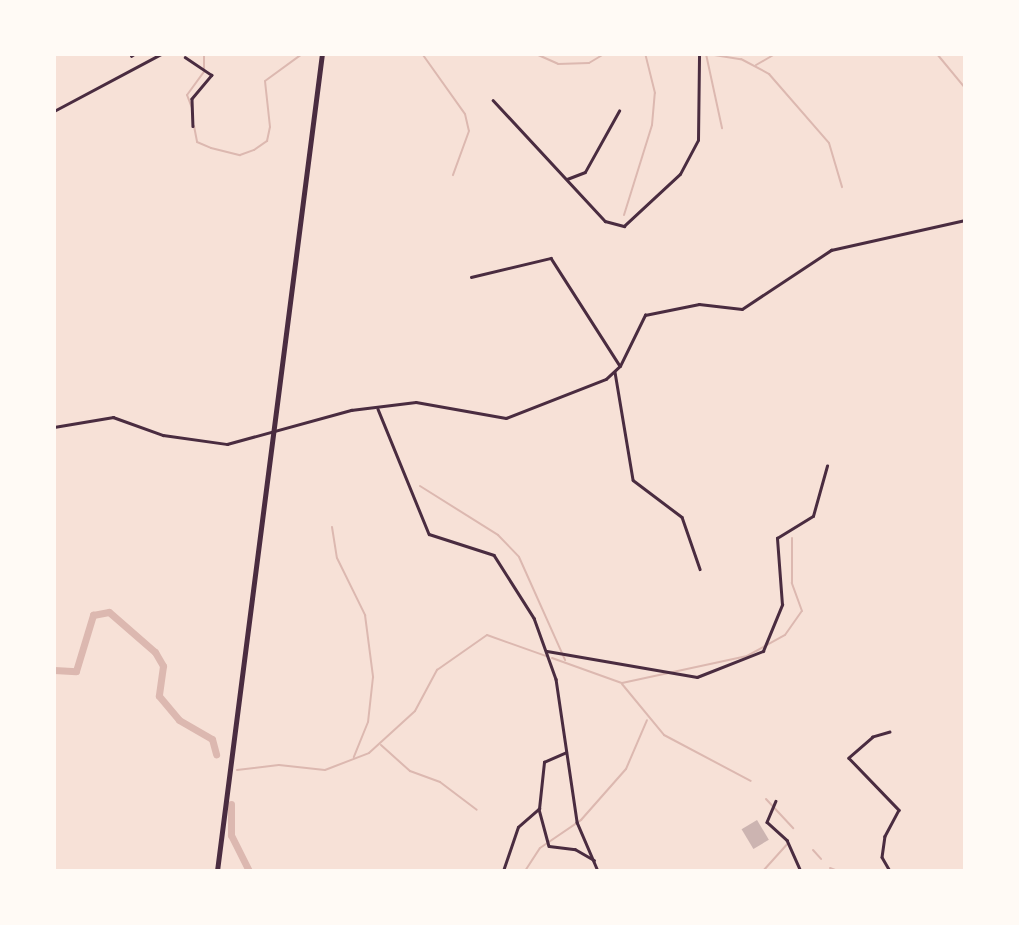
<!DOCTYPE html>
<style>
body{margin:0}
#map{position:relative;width:1019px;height:925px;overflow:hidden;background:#f7e1d7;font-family:Rubik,sans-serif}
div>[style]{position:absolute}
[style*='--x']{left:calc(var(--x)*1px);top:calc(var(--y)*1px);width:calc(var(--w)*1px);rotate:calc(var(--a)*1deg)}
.stream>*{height:2px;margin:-1px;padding:0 1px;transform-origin:1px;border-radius:1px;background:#dcb8b0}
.river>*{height:7px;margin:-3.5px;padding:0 3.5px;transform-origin:3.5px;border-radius:3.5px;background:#dcb8b0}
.building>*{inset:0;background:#ccb4b1;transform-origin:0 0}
.minor>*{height:2.5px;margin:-1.25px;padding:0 1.25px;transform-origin:1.25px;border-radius:1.25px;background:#4a2c40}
.trunk>*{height:4.5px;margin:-2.25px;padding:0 2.25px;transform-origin:2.25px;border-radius:2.25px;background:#4a2c40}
span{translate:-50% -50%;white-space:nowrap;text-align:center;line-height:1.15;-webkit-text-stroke:7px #fffaf5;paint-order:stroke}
.frame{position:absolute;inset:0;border:56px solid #fffaf5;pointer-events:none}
</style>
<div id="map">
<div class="stream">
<div style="--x:365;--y:54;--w:58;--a:1"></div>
<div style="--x:483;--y:54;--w:2;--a:0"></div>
<div style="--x:536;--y:54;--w:24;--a:24"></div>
<div style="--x:558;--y:64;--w:31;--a:-2"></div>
<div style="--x:589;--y:63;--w:17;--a:-31"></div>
<div style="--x:643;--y:54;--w:20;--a:0"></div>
<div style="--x:706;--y:54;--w:76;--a:77.8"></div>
<div style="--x:708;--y:54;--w:33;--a:9"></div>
<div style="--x:741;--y:59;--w:32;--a:28"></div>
<div style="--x:769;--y:74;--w:91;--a:49"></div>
<div style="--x:829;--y:143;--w:46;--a:73.5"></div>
<div style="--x:937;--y:54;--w:44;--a:50.5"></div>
<div style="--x:423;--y:55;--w:72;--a:54.6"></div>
<div style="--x:465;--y:114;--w:17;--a:77"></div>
<div style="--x:469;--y:131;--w:47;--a:110"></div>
<div style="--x:756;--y:65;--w:22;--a:-30"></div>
<div style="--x:192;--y:108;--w:14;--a:-111"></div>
<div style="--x:187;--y:95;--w:29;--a:-54"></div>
<div style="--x:204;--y:72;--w:17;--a:-90"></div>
<div style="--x:194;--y:126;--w:16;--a:79"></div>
<div style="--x:197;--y:142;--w:15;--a:23"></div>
<div style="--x:211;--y:148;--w:30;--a:14"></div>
<div style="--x:240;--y:155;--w:15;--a:-20"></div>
<div style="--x:254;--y:150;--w:16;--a:-35"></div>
<div style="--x:267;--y:141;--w:14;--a:-78"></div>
<div style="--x:270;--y:127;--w:46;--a:-96.2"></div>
<div style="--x:265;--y:81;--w:46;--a:-36.1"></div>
<div style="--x:624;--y:215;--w:94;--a:-72.7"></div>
<div style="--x:652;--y:125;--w:32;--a:-85"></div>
<div style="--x:655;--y:93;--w:38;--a:-104"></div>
<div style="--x:420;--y:486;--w:92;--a:32.1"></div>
<div style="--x:498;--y:535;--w:30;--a:46"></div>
<div style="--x:519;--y:557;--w:113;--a:65.9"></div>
<div style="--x:332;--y:527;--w:31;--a:81"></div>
<div style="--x:337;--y:558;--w:64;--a:63.8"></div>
<div style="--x:365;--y:615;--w:63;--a:82.6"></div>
<div style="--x:373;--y:677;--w:45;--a:96.3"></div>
<div style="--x:368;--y:722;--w:38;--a:112"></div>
<div style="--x:552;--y:658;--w:74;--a:19.7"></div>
<div style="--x:622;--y:683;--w:128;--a:-12.2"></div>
<div style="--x:747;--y:656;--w:43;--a:-28.9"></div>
<div style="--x:785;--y:635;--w:29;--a:-55"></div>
<div style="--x:802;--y:611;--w:30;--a:-110"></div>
<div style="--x:792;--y:583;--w:45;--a:-90"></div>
<div style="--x:622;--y:684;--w:66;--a:50.5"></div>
<div style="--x:664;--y:735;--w:98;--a:27.9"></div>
<div style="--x:381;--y:745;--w:39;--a:42"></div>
<div style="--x:410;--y:771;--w:32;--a:20"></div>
<div style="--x:440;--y:782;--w:46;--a:37.1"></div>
<div style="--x:237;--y:770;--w:42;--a:-6.8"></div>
<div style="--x:279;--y:765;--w:46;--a:6.2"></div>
<div style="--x:325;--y:770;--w:47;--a:-21.1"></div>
<div style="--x:369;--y:753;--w:62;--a:-42.4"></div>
<div style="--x:415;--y:711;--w:47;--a:-61.8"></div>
<div style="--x:437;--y:670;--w:61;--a:-35"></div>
<div style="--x:487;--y:635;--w:63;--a:19.6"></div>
<div style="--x:766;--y:799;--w:40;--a:47"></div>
<div style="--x:813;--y:850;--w:12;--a:48"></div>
<div style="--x:830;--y:868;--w:9;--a:21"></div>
<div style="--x:525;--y:871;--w:27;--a:-57"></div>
<div style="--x:540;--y:848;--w:50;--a:-34.3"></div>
<div style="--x:581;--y:820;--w:68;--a:-48.6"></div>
<div style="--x:626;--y:769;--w:53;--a:-66.8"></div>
<div style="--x:763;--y:871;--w:38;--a:-48"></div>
</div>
<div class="river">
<div style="--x:54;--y:670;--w:22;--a:3"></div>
<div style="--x:76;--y:671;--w:59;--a:-73.1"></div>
<div style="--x:93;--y:615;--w:16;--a:-11"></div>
<div style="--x:109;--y:612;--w:61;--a:41"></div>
<div style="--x:155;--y:652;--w:16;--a:60"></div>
<div style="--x:163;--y:666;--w:30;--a:98"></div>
<div style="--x:159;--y:696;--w:31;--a:50"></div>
<div style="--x:179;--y:720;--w:38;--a:30"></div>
<div style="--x:212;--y:739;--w:16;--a:75"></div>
<div style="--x:231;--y:804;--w:31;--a:90"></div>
<div style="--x:231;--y:835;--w:40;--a:63.4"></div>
</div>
<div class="building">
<div style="left:757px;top:820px;width:23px;height:18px;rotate:59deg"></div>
</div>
<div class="minor">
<div style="--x:178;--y:54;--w:34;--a:0"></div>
<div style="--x:222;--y:54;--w:21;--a:0"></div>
<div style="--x:131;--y:56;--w:4;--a:-34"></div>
<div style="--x:185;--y:57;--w:32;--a:34"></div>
<div style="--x:212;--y:75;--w:31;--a:130"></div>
<div style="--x:192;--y:99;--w:27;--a:88"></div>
<div style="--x:493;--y:100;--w:165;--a:47.2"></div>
<div style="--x:605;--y:221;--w:20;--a:15"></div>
<div style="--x:624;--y:226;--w:76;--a:-42.9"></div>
<div style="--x:680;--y:174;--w:38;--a:-62"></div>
<div style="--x:698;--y:140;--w:86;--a:-89.3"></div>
<div style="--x:54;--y:111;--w:121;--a:-28"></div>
<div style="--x:567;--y:179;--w:19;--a:-21"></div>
<div style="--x:585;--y:172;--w:70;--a:-60.9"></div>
<div style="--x:471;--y:277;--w:82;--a:-13.4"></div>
<div style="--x:551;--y:258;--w:128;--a:57.4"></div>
<div style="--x:615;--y:372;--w:109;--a:80.5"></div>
<div style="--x:633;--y:480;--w:61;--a:37.1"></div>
<div style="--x:682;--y:517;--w:55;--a:70.9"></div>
<div style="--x:378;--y:409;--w:135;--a:67.8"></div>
<div style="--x:429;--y:534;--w:68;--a:17.9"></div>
<div style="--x:494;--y:555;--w:75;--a:57.6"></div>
<div style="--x:534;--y:618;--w:65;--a:70.2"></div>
<div style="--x:556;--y:679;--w:145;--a:81.6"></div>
<div style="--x:577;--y:822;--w:53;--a:66.8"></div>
<div style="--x:54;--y:427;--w:60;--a:-9.6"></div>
<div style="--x:113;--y:417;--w:53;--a:19.8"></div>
<div style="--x:163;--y:435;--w:65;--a:8"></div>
<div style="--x:227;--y:444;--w:129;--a:-15.3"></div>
<div style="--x:351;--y:410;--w:65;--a:-7"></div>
<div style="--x:416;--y:402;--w:91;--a:10.1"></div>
<div style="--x:506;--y:418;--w:107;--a:-21.3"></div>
<div style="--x:606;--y:379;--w:19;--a:-43"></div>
<div style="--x:620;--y:366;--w:57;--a:-63.9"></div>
<div style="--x:645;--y:315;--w:55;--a:-11.5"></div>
<div style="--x:699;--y:304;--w:43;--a:6.6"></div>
<div style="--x:742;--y:309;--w:107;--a:-33.5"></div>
<div style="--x:831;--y:250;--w:137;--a:-12.6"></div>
<div style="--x:547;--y:651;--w:152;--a:9.8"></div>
<div style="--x:697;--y:677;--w:71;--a:-21.5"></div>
<div style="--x:763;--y:651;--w:50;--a:-67.6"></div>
<div style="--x:782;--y:605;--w:67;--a:-94.3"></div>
<div style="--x:777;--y:538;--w:42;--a:-31.4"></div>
<div style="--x:813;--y:516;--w:52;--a:-74.4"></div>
<div style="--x:890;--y:732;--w:18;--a:164"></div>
<div style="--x:873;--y:737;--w:32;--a:139"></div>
<div style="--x:849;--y:758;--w:72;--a:46.1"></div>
<div style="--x:899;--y:810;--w:30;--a:118"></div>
<div style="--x:885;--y:836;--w:21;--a:98"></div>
<div style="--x:882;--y:857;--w:16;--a:60"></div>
<div style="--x:776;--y:801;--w:23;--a:113"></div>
<div style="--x:767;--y:822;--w:27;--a:42"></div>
<div style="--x:787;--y:840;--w:34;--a:66"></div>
<div style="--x:539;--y:809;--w:47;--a:-83.9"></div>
<div style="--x:544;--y:762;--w:24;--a:-24"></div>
<div style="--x:503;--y:871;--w:46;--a:-71.2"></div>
<div style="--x:518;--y:827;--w:28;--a:-41"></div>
<div style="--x:539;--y:809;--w:38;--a:75"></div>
<div style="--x:549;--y:846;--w:26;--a:7"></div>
<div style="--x:575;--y:849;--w:22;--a:30"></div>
</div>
<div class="trunk">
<div style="--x:217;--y:871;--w:824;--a:-82.68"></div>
</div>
<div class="frame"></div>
</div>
